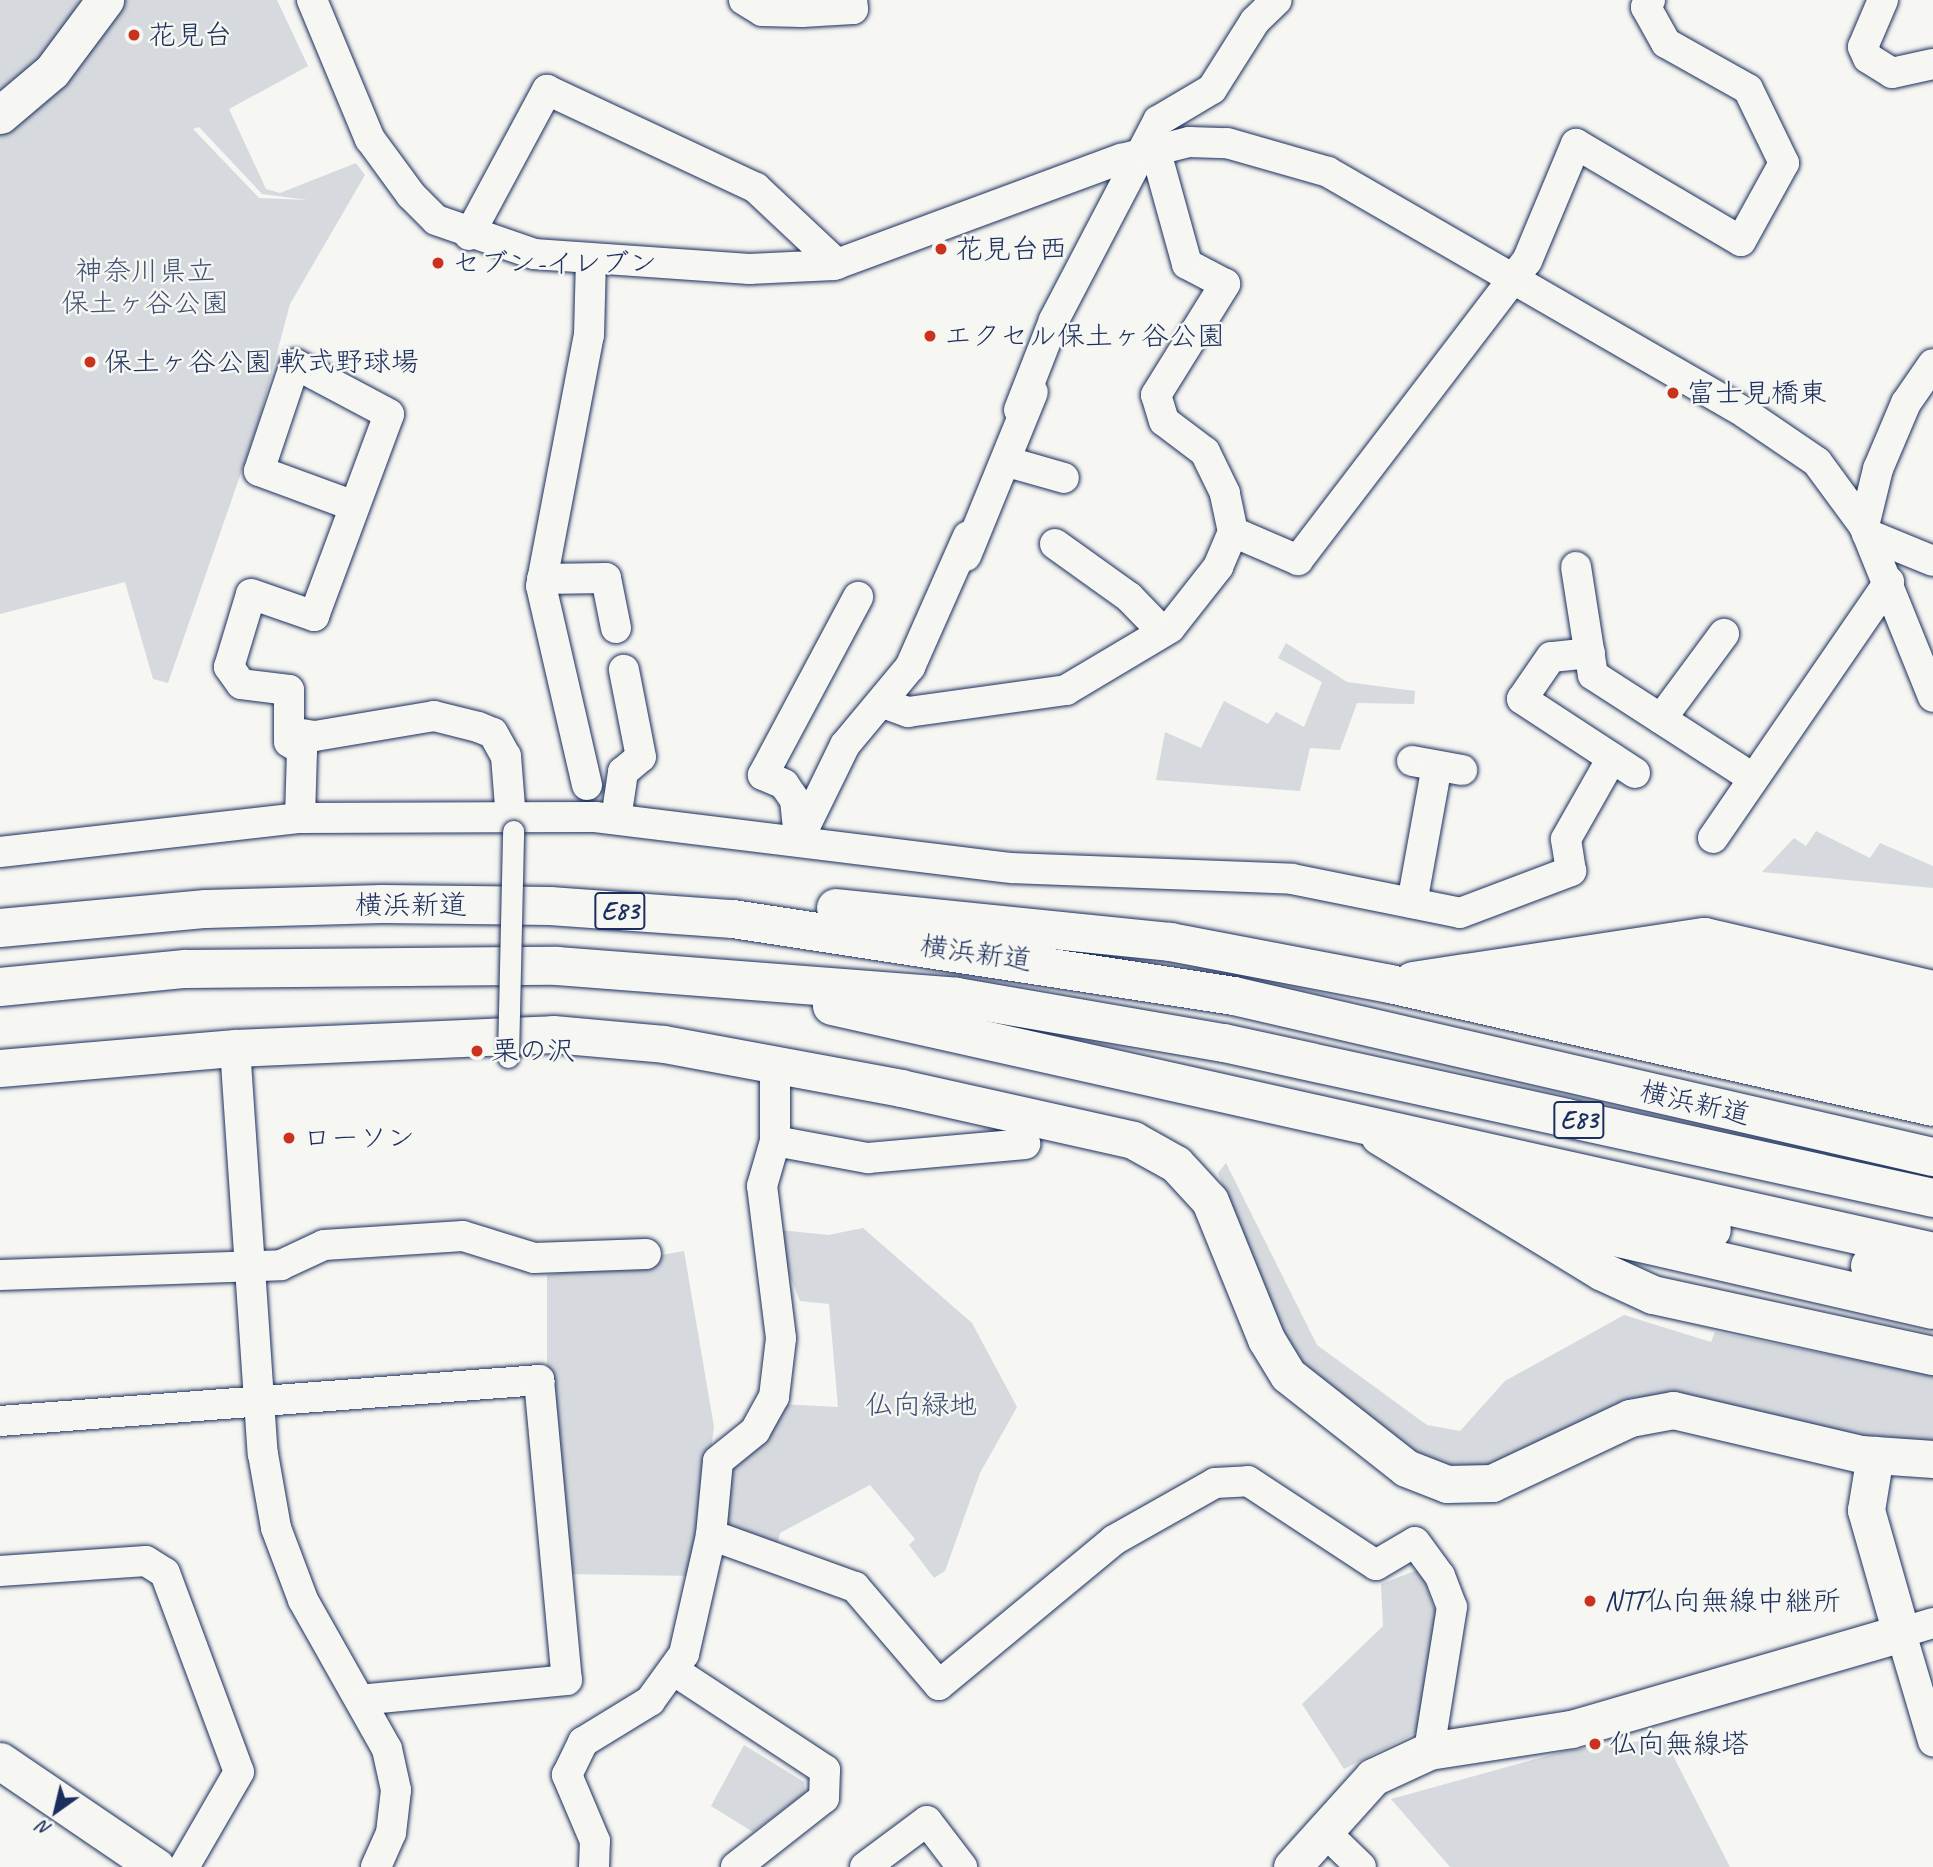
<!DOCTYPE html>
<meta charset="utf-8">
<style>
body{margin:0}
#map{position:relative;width:1933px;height:1867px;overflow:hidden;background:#f6f6f2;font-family:Caveat,"Klee One",sans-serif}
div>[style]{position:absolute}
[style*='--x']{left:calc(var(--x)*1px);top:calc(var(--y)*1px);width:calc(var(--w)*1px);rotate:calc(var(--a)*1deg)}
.green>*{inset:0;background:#d6d9dd}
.roads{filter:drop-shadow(0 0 2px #1b2f5e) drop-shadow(0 0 2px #1b2f5e)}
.minor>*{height:30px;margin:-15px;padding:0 15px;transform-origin:15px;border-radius:15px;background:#f6f6f2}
.tertiary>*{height:37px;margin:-18.5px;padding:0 18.5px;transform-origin:18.5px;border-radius:18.5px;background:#f6f6f2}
.trunk>*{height:38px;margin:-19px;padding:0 19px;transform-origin:19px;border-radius:19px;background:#f6f6f2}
.bridges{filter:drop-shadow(0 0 2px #1b2f5e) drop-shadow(0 0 2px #1b2f5e)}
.pedestrian-bridge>*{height:21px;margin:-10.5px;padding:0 10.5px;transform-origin:10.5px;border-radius:10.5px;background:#f6f6f2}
.dots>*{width:19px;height:19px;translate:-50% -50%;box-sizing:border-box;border:4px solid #f6f6f2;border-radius:50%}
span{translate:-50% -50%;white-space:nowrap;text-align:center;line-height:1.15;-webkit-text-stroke:5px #f6f6f2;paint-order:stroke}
.shield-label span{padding:2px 5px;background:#f6f6f2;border:2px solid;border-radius:5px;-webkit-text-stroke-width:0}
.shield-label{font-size:26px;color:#1b2f5e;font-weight:700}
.poi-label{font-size:28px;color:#1b2f5e}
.left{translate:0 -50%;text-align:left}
.park-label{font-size:28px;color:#405177}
.street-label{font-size:28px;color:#1b2f5e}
.north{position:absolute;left:21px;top:1776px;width:70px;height:70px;-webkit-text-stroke:5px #f6f6f2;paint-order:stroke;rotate:214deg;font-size:19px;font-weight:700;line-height:28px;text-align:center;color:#1b2f5e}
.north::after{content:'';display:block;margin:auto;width:24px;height:32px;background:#1b2f5e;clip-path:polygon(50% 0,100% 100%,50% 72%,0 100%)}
</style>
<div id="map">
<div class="green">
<div style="clip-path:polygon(evenodd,0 0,277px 0,308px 66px,229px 109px,266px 189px,280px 193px,356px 163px,365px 175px,290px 304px,258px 424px,168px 683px,153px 679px,125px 582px,0 614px,0 0,199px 127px,262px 194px,308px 200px,259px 198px,193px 129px,199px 127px)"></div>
<div style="clip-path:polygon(1286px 643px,1347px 682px,1415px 691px,1414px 704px,1357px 703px,1340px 750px,1310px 748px,1300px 791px,1156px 780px,1165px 732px,1201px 748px,1224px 701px,1268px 724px,1276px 712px,1304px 727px,1322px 682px,1278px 658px)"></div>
<div style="clip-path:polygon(1816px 831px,1870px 858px,1880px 843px,1933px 866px,1933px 888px,1762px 872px,1794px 838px,1806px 846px)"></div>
<div style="clip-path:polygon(1226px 1163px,1317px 1345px,1427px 1425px,1460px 1431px,1505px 1381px,1624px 1315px,1711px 1342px,1715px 1332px,1933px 1375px,1933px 1442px,1861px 1437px,1721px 1404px,1489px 1469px,1464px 1471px,1417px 1457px,1311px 1375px,1280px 1333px,1218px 1173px)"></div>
<div style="clip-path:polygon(863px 1228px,972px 1323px,1017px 1407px,980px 1473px,945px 1571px,934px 1578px,909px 1545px,915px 1539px,870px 1485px,780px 1533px,777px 1547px,720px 1534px,727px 1469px,781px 1404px,838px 1407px,829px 1304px,800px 1301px,771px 1229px,828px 1235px)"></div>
<div style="clip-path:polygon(684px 1251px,714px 1427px,695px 1576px,568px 1574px,547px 1390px,547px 1275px)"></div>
<div style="clip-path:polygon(1420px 1569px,1442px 1630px,1421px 1730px,1344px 1769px,1302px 1704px,1383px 1626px,1381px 1584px)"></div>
<div style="clip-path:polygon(1664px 1738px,1730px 1867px,1450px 1867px,1391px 1799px,1565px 1751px)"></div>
<div style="clip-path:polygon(744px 1745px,804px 1782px,805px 1793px,753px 1832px,711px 1806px)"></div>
</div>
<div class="roads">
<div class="minor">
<div style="--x:312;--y:0;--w:151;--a:67.4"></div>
<div style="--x:370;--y:139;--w:69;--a:53.8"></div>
<div style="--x:411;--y:195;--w:35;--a:45"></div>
<div style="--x:436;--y:220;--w:104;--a:19.1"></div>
<div style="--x:534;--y:254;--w:216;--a:4"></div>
<div style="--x:749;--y:269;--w:85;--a:-2.7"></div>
<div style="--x:834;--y:265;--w:306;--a:-20.3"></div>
<div style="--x:1121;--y:159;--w:70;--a:-14"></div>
<div style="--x:1189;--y:142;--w:38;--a:2"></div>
<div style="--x:1227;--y:143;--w:105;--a:16"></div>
<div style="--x:1328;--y:172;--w:482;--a:30"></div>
<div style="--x:1745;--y:413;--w:87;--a:34.2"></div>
<div style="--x:1817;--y:462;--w:79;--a:53.7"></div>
<div style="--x:1864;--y:526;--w:184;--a:68"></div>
<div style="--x:744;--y:0;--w:21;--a:31"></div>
<div style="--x:762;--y:11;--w:40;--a:1.4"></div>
<div style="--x:802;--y:12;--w:51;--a:-3.4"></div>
<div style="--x:853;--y:9;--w:9;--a:-96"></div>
<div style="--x:1883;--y:0;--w:51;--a:113.1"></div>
<div style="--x:1863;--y:47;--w:12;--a:66"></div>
<div style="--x:1868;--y:58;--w:28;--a:32"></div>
<div style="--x:1892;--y:73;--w:42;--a:-12.4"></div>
<div style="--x:469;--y:235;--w:165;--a:-61.7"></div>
<div style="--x:547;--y:90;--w:231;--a:25.1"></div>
<div style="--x:756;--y:188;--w:111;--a:43.2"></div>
<div style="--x:1019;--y:410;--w:97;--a:-68.7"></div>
<div style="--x:1054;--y:320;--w:225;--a:-62.4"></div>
<div style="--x:1158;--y:121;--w:63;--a:-30.7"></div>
<div style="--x:1212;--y:89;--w:80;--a:-57.7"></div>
<div style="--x:1255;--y:21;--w:30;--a:-44"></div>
<div style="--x:1008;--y:462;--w:58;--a:15.9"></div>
<div style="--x:1864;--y:526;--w:59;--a:-76.2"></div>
<div style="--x:1878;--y:469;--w:72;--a:-67"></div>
<div style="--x:1906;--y:403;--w:47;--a:-55.3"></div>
<div style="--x:1233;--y:532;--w:71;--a:23.3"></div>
<div style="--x:1298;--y:560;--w:377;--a:-52.6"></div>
<div style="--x:1527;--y:261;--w:127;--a:-67.3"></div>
<div style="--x:1576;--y:144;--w:191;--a:30.5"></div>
<div style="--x:1741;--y:241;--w:89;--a:-61.1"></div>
<div style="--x:1784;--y:163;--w:82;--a:-115.9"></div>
<div style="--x:1748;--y:89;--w:94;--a:-150.7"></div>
<div style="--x:1666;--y:43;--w:41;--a:-119.1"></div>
<div style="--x:1646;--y:7;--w:8;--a:-60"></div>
<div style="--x:1867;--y:534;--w:71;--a:22.2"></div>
<div style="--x:1055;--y:544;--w:91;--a:35.6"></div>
<div style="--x:1129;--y:597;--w:47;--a:45.9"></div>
<div style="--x:966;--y:556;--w:177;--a:-67.8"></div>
<div style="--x:1576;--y:567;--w:109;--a:81.1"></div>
<div style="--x:1593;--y:675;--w:187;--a:32.8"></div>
<div style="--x:542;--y:579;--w:64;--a:-0.9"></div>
<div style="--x:606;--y:578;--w:51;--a:78.7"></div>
<div style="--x:1590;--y:653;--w:39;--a:174"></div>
<div style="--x:1551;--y:657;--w:51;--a:124.6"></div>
<div style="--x:1522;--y:699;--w:135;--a:33.2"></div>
<div style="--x:883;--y:703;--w:27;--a:20"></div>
<div style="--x:908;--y:712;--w:160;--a:-7.9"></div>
<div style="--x:1066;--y:690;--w:121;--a:-30.8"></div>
<div style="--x:1170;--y:628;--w:78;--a:-51.8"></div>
<div style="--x:1218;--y:567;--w:38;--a:-67"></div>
<div style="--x:1233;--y:532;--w:40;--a:-102"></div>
<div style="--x:1225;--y:493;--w:46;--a:-116"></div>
<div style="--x:1205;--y:452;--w:51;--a:-142.9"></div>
<div style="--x:1164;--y:421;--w:27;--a:-107"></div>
<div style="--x:1156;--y:395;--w:131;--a:-58.1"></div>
<div style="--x:1225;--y:284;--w:43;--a:-152.2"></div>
<div style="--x:1187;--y:264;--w:119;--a:-105.5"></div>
<div style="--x:1661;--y:719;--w:106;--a:-53.5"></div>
<div style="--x:289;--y:732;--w:26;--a:9"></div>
<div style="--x:315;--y:736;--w:121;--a:-9.5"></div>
<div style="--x:434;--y:716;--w:45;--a:14"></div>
<div style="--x:478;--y:727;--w:16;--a:22"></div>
<div style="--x:493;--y:733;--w:26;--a:61"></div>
<div style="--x:506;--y:756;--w:63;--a:85.5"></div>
<div style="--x:1412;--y:761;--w:51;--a:10.2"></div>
<div style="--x:587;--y:785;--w:204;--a:-103"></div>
<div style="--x:541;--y:586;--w:256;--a:-79.2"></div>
<div style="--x:589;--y:335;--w:74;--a:-88.5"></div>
<div style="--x:300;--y:818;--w:68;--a:-88.3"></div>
<div style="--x:302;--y:750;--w:15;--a:-148"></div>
<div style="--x:289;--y:742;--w:52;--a:-90"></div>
<div style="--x:289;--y:690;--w:48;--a:-172.9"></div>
<div style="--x:241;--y:684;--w:21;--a:-125"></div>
<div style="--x:229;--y:667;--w:76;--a:-73.2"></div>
<div style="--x:251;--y:594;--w:67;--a:19.2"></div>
<div style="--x:314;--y:616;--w:215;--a:-69.6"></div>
<div style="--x:389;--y:414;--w:106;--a:-152"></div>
<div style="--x:295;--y:364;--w:113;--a:108.6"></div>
<div style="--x:259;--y:471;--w:101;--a:20.2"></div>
<div style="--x:616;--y:819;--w:48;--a:-81.5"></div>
<div style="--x:623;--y:772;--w:23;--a:-40"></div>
<div style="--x:641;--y:757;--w:89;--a:-101.1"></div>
<div style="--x:799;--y:838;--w:38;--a:-96"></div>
<div style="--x:795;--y:800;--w:19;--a:-125"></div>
<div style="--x:784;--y:784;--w:23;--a:-157"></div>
<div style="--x:763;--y:775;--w:202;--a:-61.9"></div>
<div style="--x:1713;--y:838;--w:311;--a:-55.5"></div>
<div style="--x:799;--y:839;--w:105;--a:-63.9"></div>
<div style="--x:845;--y:745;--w:102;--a:-50.2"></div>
<div style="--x:910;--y:667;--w:143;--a:-66.1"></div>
<div style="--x:0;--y:852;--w:302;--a:-6.5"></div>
<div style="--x:300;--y:818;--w:295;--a:-0.2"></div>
<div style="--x:595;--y:817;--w:420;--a:7"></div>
<div style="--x:1012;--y:868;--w:280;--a:2.2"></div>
<div style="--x:1292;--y:879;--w:171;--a:11.4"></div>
<div style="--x:1460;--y:913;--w:119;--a:-20.7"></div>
<div style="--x:1571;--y:871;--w:32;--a:-99"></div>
<div style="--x:1566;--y:839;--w:93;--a:-60.4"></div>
<div style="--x:1412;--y:903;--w:139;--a:-79.7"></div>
<div style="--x:235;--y:1048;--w:407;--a:86.1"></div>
<div style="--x:263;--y:1454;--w:75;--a:80"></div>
<div style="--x:276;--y:1528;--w:77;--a:69.4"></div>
<div style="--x:303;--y:1600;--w:171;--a:60.6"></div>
<div style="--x:387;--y:1749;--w:42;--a:77.6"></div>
<div style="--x:396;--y:1790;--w:43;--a:96.6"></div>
<div style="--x:391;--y:1833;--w:37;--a:114"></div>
<div style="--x:775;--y:1141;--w:95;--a:10.4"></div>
<div style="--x:868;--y:1158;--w:158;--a:-5.1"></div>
<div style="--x:0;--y:1275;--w:281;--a:-2"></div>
<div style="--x:281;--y:1265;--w:47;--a:-24.9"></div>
<div style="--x:324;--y:1245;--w:139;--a:-3.7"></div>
<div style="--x:463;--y:1236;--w:74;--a:17.2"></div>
<div style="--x:534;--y:1258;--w:112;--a:-2"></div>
<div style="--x:0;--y:1421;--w:541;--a:-4.35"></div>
<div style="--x:539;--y:1380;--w:301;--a:84.7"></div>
<div style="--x:567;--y:1680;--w:207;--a:174.5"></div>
<div style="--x:711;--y:1535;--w:153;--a:19.9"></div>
<div style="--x:855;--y:1587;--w:129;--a:49.4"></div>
<div style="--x:939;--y:1685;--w:227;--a:-39.6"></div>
<div style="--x:1114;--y:1540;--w:116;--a:-29.4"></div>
<div style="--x:1215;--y:1483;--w:33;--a:-3"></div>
<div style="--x:1248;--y:1481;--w:153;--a:33.3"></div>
<div style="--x:1376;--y:1565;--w:45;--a:-30.5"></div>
<div style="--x:1415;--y:1542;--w:42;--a:53.7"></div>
<div style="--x:1440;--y:1576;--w:33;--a:69"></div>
<div style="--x:1452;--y:1607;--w:146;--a:99.1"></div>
<div style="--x:0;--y:1571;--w:146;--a:-3.9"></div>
<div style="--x:146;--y:1561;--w:22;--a:32"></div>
<div style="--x:165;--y:1573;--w:212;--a:69.6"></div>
<div style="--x:239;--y:1772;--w:110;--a:120.1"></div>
<div style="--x:1933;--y:1623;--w:34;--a:163"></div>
<div style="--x:1901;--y:1633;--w:113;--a:73.5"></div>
<div style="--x:673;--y:1670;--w:182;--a:33.3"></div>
<div style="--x:825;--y:1770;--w:28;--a:92"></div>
<div style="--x:824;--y:1798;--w:112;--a:141.9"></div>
<div style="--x:1325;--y:1832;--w:50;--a:44.2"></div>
<div style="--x:594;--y:1867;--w:26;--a:-88"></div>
<div style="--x:595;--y:1841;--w:72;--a:-113"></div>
<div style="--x:567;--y:1775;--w:37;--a:-64"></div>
<div style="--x:583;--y:1742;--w:79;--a:-31.5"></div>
<div style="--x:650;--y:1701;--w:58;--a:-54.1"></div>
<div style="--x:684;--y:1654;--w:122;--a:-77.2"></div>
<div style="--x:711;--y:1535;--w:74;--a:-84.6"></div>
<div style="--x:718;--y:1461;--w:48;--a:-39"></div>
<div style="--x:755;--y:1431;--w:39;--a:-61"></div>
<div style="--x:774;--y:1397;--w:59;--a:-83.2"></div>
<div style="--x:781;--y:1338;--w:153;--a:-97.1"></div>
<div style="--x:762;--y:1186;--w:47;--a:-73.9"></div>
<div style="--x:775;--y:1141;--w:73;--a:-90"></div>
<div style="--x:865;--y:1867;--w:77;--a:-36.6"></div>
<div style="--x:927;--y:1821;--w:58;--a:52.7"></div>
</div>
<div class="tertiary">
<div style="--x:0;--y:115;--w:68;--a:-40.2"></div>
<div style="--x:52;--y:71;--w:89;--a:-53.3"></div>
<div style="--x:0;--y:1068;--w:236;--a:-4.9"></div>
<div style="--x:235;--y:1048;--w:318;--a:-2.5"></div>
<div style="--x:553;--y:1034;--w:111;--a:5.1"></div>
<div style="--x:664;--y:1044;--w:241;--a:10.5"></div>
<div style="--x:901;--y:1088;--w:238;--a:12.6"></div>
<div style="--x:1133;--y:1140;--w:49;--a:29.2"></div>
<div style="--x:1176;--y:1164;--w:50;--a:47.4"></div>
<div style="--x:1210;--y:1201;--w:149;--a:67.9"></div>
<div style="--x:1266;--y:1339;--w:42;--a:58.6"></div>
<div style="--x:1288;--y:1375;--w:150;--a:38.2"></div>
<div style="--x:1406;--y:1468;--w:44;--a:21.3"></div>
<div style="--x:1447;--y:1484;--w:45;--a:-1.3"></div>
<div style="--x:1492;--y:1483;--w:153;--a:-25.2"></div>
<div style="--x:1630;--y:1418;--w:44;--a:-10.5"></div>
<div style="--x:1673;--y:1410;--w:193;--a:13.2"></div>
<div style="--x:1861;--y:1454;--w:72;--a:4"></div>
<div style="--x:0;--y:1761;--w:189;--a:34.2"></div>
<div style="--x:1292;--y:1867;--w:121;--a:-48"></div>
<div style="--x:1373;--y:1777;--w:62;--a:-24.9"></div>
<div style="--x:1429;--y:1751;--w:144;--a:-8.8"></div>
<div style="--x:1571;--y:1729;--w:344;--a:-16.2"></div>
<div style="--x:1901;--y:1633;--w:128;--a:-105.9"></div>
<div style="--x:1866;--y:1510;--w:56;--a:-80.7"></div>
</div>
<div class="trunk">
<div style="--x:836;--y:908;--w:336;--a:5.8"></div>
<div style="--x:1170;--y:942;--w:224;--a:10.8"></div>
<div style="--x:1390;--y:984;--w:557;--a:12.76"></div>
<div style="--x:0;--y:928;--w:207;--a:-5.3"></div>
<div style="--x:206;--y:909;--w:176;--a:-1.6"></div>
<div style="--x:382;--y:904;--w:168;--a:0.7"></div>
<div style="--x:550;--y:906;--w:183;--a:4.1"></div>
<div style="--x:733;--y:919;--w:507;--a:8.74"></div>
<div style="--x:1234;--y:996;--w:717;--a:12.97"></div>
<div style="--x:1646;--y:954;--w:294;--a:13"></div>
<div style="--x:1565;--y:966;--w:377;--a:12.6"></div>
<div style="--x:1490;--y:977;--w:455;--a:13"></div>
<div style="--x:1413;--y:981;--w:295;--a:-8.6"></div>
<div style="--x:1705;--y:937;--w:234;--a:13.1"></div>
<div style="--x:0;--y:987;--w:186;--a:-5.6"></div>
<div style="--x:185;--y:969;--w:372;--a:-0.5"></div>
<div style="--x:557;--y:966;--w:401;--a:4.4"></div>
<div style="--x:957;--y:997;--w:271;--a:9.8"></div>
<div style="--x:1224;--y:1043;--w:726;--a:12.33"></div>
<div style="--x:832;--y:1006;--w:1128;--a:12.59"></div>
<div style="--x:1380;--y:1136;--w:261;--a:31.4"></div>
<div style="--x:1603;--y:1272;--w:55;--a:24.7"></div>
<div style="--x:1653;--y:1295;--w:287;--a:12.3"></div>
<div style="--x:1464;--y:1174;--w:254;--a:12.7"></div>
<div style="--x:1536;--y:1219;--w:407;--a:12.9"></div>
<div style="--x:1870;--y:1266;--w:65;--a:12.5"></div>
</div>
</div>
<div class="bridges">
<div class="pedestrian-bridge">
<div style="--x:508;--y:1057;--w:226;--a:-88.7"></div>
</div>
</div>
<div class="dots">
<div style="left:134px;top:35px;background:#c8321e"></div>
<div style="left:941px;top:249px;background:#c8321e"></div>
<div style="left:438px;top:263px;background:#c8321e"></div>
<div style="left:930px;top:336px;background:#c8321e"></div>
<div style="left:90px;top:362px;background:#c8321e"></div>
<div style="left:1673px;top:393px;background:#c8321e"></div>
<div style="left:477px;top:1051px;background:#c8321e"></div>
<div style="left:289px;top:1138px;background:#c8321e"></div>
<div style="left:1590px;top:1601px;background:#c8321e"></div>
<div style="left:1595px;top:1744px;background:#c8321e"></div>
</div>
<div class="shield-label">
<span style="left:620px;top:911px">E83</span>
<span style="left:1579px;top:1120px">E83</span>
</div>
<div class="poi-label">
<span class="left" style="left:148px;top:35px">花見台</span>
<span class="left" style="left:955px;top:249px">花見台西</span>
<span class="left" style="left:452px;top:263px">セブン-イレブン</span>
<span class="left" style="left:944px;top:336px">エクセル保土ヶ谷公園</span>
<span class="left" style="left:104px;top:362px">保土ヶ谷公園 軟式野球場</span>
<span class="left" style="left:1687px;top:393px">富士見橋東</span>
<span class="left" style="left:491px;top:1051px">栗の沢</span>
<span class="left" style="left:303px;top:1138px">ローソン</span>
<span class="left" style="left:1604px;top:1601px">NTT仏向無線中継所</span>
<span class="left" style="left:1609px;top:1744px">仏向無線塔</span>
</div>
<div class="park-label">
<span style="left:145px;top:287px">神奈川県立<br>保土ヶ谷公園</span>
<span style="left:921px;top:1405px">仏向緑地</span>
</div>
<div class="street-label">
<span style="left:411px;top:905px">横浜新道</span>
<span style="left:976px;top:953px;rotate:8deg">横浜新道</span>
<span style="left:1695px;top:1103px;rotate:13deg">横浜新道</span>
</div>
<div class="north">N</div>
</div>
